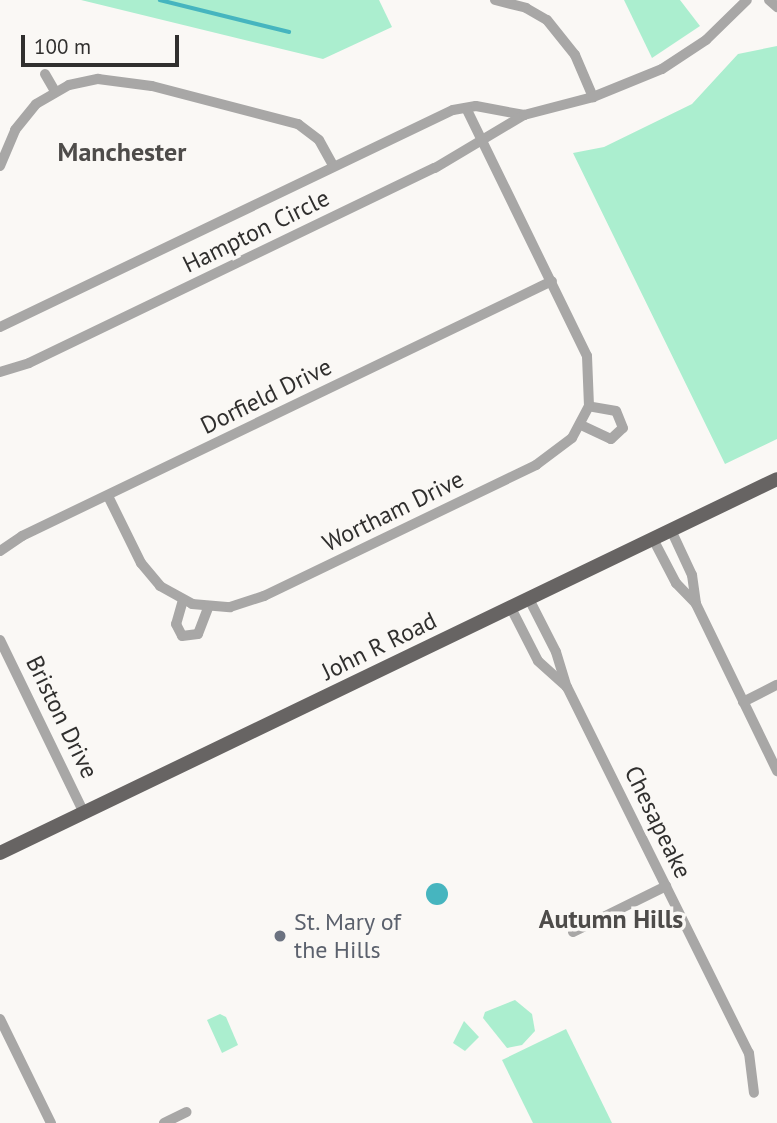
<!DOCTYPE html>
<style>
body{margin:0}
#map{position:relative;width:777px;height:1123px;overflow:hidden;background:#faf8f5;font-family:"PT Sans",sans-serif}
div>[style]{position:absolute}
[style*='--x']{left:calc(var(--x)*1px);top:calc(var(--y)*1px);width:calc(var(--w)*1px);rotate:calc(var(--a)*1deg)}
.green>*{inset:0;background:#abeecf}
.water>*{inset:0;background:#46b5bf}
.round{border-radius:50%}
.stream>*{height:3.5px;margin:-1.75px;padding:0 1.75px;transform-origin:1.75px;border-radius:1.75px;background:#46b5bf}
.minor>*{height:10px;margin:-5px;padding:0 5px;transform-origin:5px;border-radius:5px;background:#a8a7a6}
.major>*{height:14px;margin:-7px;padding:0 7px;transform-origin:7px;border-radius:7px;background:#676463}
.dots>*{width:19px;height:19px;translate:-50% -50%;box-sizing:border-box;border:4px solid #faf8f5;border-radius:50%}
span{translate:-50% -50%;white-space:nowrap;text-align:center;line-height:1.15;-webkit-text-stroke:7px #faf8f5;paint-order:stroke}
.street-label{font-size:24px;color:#302f2e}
.worship-label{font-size:24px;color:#5b616d}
.left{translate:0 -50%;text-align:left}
.neighbourhood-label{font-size:26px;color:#4e4c4a;font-weight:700}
.scale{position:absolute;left:21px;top:35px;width:158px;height:32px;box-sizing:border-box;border:4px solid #302f2e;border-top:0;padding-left:9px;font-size:21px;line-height:24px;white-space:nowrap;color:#302f2e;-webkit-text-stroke:5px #faf8f5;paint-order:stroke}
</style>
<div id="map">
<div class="green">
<div style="clip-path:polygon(81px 0,379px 0,392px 27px,323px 59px)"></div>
<div style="clip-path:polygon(624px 0,680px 0,700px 26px,652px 58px)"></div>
<div style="clip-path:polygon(777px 46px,777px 439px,725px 464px,573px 153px,604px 147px,692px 104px,738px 54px)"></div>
<div style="clip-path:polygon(515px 1000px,532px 1014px,535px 1031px,522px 1045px,507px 1048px,483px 1018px,485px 1012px)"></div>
<div style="clip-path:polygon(220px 1014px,226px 1017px,238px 1045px,222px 1053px,207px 1020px)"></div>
<div style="clip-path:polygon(464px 1021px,479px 1037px,465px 1051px,453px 1043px)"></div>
<div style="clip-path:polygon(566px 1029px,612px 1123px,533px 1123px,502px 1060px)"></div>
</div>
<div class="water">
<div class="round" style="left:426px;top:883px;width:22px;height:22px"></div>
</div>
<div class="stream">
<div style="--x:160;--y:0;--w:133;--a:13.9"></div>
</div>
<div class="minor">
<div style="--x:495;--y:0;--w:32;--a:14"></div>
<div style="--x:526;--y:8;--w:24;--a:30"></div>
<div style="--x:547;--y:20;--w:45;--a:51.3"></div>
<div style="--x:575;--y:55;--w:46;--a:66.8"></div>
<div style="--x:769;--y:0;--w:11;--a:41"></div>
<div style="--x:45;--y:74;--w:20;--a:60"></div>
<div style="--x:0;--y:166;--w:39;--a:-67"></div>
<div style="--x:15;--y:130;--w:33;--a:-51"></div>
<div style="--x:36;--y:104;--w:38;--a:-30"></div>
<div style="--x:69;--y:85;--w:30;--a:-12"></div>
<div style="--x:98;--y:79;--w:54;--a:7.4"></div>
<div style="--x:152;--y:86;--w:151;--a:14.6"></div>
<div style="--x:298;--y:124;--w:26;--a:37"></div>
<div style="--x:319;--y:140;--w:29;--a:61"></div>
<div style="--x:0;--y:327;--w:502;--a:-25.6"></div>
<div style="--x:453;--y:110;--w:23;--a:-10"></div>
<div style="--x:476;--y:106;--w:49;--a:10.6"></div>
<div style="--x:0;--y:372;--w:30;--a:-17"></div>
<div style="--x:29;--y:363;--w:450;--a:-25.7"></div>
<div style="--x:435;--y:168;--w:104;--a:-30.8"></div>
<div style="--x:524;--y:115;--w:71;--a:-14.6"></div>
<div style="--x:593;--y:97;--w:74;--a:-22.1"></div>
<div style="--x:662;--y:69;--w:53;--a:-33.4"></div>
<div style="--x:706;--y:40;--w:57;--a:-44.3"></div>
<div style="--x:581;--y:425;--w:33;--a:25"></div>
<div style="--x:611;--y:439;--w:16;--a:-43"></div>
<div style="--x:623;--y:428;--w:18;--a:-112"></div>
<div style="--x:616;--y:411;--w:27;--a:-170"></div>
<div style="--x:108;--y:496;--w:75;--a:63.8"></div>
<div style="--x:141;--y:563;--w:30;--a:50"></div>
<div style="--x:160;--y:586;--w:37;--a:29"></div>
<div style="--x:192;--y:604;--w:38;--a:5"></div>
<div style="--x:230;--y:607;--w:36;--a:-18"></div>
<div style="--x:264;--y:596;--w:302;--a:-25.7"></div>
<div style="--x:536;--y:465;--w:45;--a:-36.9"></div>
<div style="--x:572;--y:438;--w:36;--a:-62"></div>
<div style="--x:589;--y:406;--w:50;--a:-92.3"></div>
<div style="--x:587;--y:356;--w:276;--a:-116"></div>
<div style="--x:671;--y:530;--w:50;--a:65"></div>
<div style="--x:692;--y:575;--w:29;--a:82"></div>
<div style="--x:696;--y:604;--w:186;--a:64.1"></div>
<div style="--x:653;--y:539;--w:50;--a:62.4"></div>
<div style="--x:676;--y:583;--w:29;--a:46"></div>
<div style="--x:0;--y:551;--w:27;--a:-34"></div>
<div style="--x:22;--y:536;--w:588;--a:-25.69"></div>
<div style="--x:529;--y:599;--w:59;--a:63"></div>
<div style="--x:556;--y:652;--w:37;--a:73"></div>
<div style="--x:567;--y:687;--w:409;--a:63.6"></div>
<div style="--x:749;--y:1053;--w:40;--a:82.9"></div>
<div style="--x:183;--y:600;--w:25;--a:106"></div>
<div style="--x:176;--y:624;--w:13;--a:63"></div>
<div style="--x:182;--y:636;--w:16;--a:-7"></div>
<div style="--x:198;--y:634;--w:28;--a:-69"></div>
<div style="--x:511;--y:608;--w:59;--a:63"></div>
<div style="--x:538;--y:661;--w:39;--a:42"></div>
<div style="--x:0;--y:640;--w:192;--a:64.1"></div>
<div style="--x:743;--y:702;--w:38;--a:-27"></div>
<div style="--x:573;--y:932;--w:104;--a:-26.3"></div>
<div style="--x:0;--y:1019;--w:116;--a:63.9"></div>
<div style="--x:164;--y:1123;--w:25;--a:-26"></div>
</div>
<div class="major">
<div style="--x:0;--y:853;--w:862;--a:-25.7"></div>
</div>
<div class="dots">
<div style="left:280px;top:936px;background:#6b7280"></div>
</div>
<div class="street-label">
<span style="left:256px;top:231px;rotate:-26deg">Hampton Circle</span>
<span style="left:266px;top:396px;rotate:-26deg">Dorfield Drive</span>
<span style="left:393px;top:511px;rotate:-26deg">Wortham Drive</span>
<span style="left:379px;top:646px;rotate:-26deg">John R Road</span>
<span style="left:62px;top:717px;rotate:64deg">Briston Drive</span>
<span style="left:658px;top:822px;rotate:64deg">Chesapeake</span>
</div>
<div class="worship-label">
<span class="left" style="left:294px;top:936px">St. Mary of<br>the Hills</span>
</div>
<div class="neighbourhood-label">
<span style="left:122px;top:152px">Manchester</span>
<span style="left:611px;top:919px">Autumn Hills</span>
</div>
<div class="scale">100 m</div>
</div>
